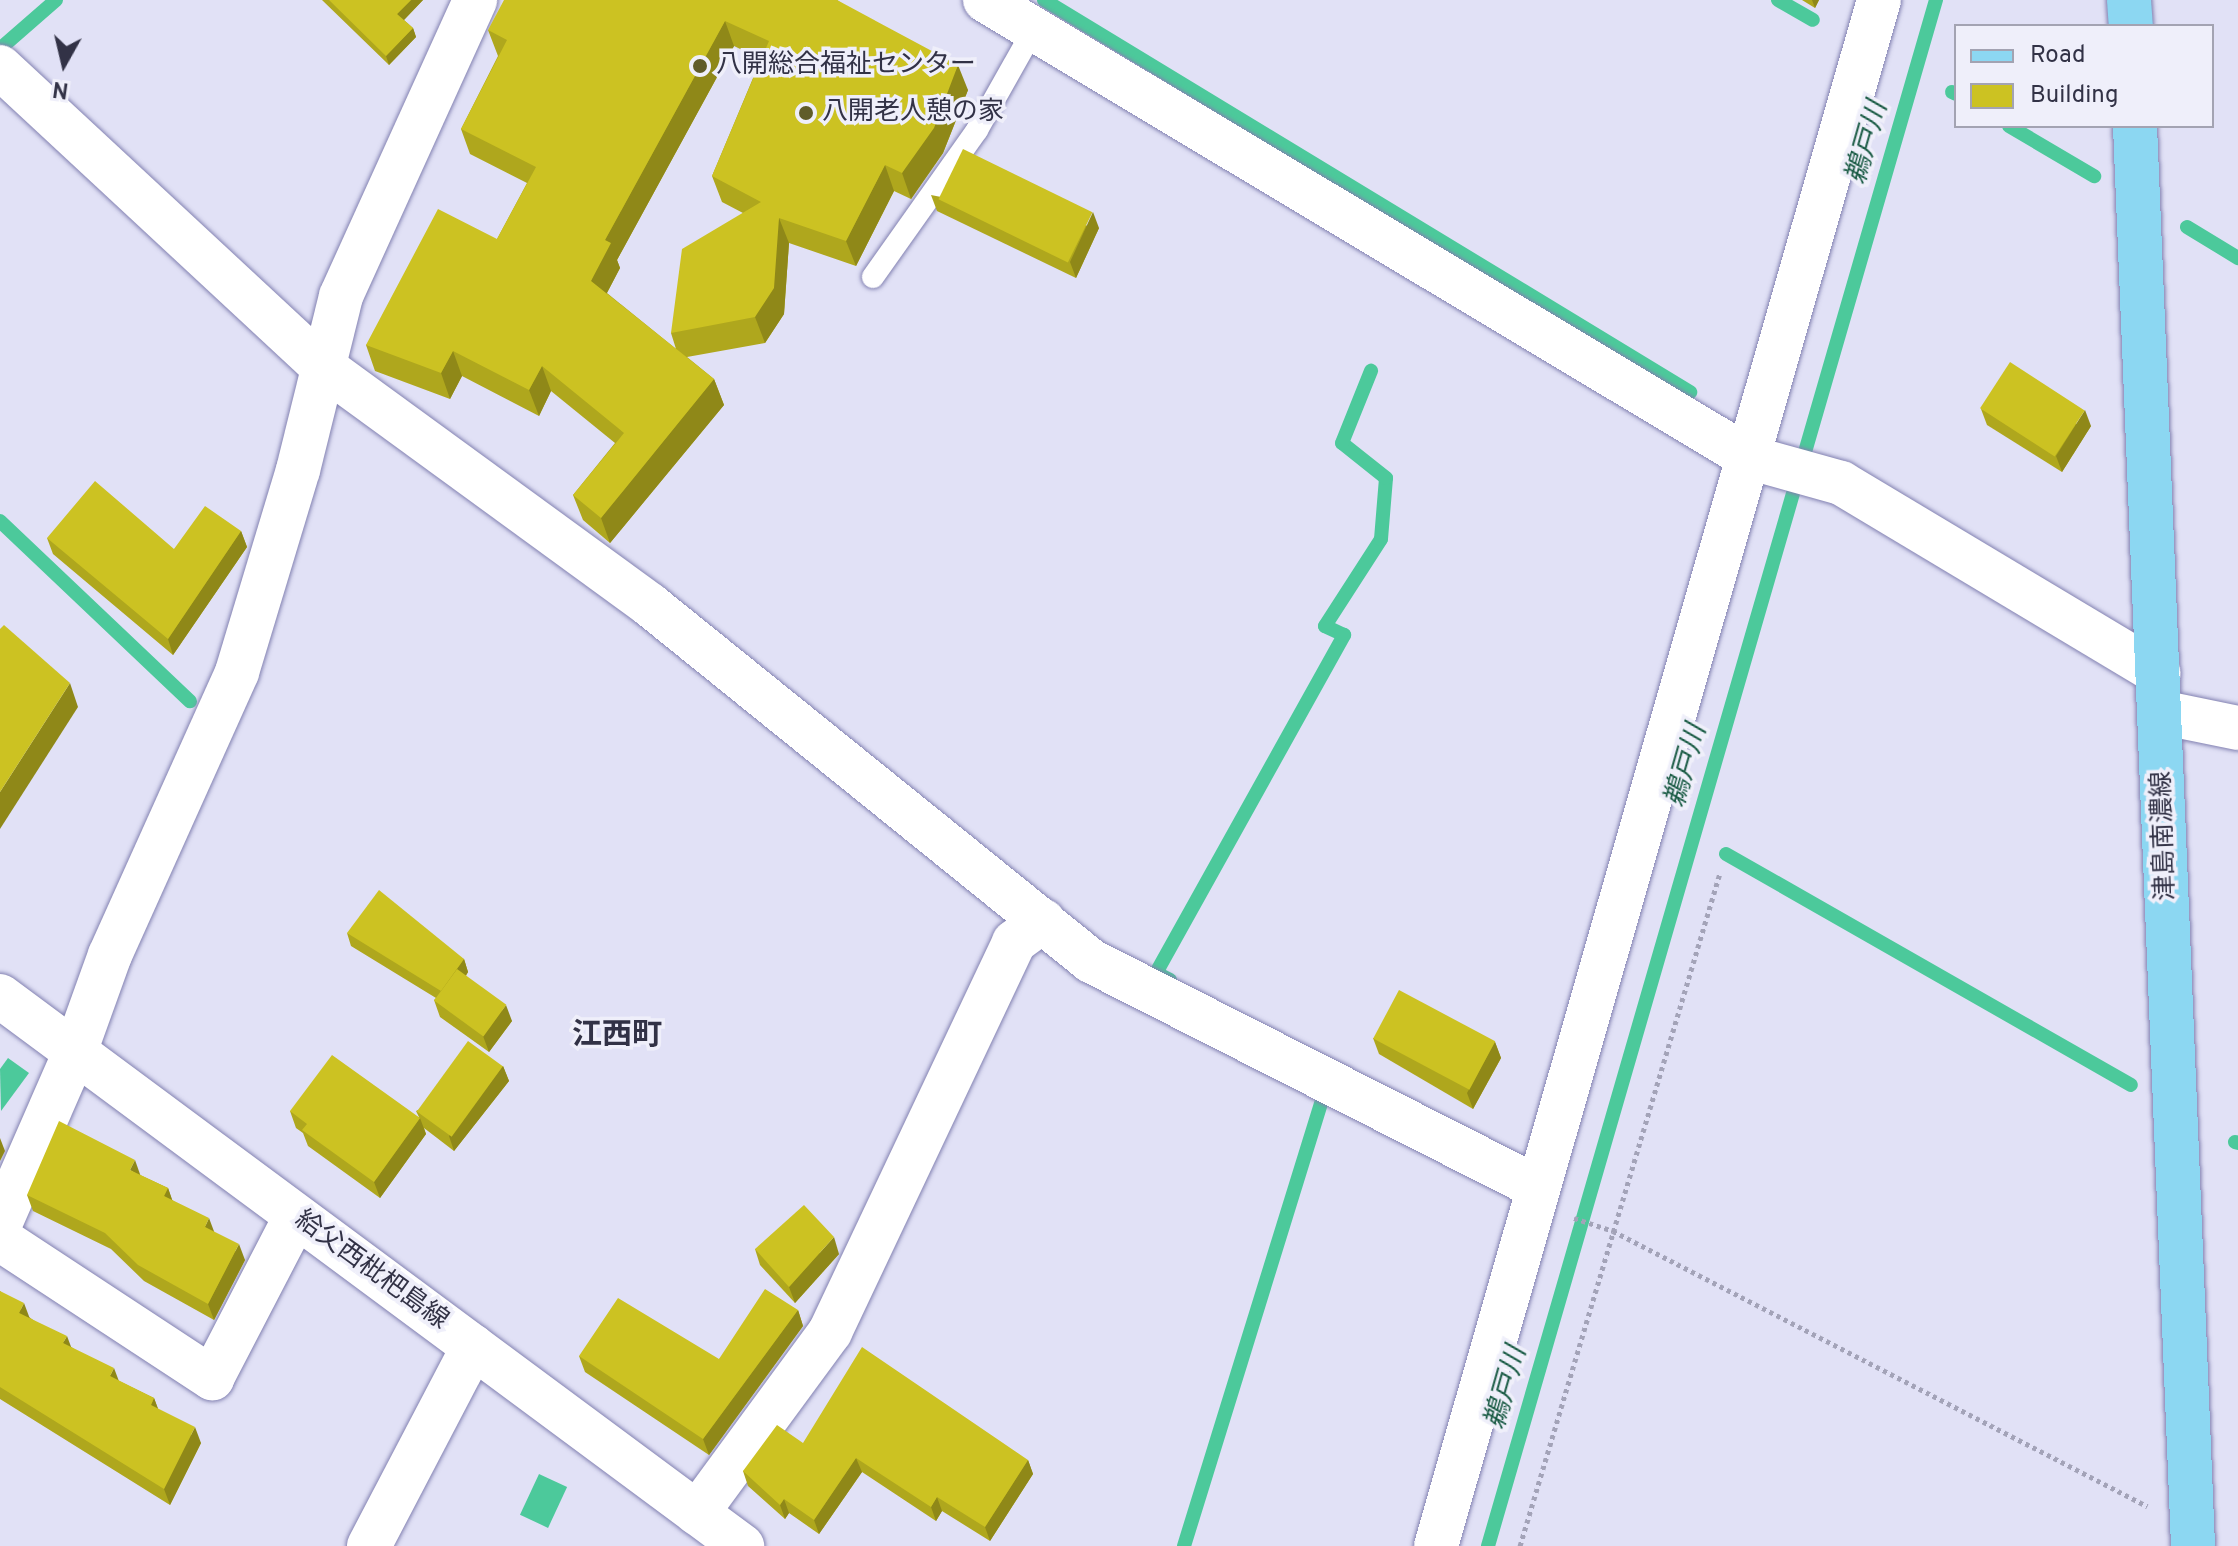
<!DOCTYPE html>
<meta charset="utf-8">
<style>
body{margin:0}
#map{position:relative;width:2238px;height:1546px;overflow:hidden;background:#e1e1f6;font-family:Overpass,"Noto Sans JP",sans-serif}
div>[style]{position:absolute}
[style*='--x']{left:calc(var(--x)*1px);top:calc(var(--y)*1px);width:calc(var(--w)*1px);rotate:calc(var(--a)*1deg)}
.water>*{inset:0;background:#4cc99b;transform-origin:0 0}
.stream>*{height:14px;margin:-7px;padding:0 7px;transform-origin:7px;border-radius:7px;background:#4cc99b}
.path>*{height:5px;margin-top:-2.5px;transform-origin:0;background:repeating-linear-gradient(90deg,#a3a3b8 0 4px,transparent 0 8px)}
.roads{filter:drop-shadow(0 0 2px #8281b1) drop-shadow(0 0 2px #8281b1)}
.lane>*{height:22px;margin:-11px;padding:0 11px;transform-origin:11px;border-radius:11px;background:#fff}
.street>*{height:44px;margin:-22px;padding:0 22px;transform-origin:22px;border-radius:22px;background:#fff}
.secondary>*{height:44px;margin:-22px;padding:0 22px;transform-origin:22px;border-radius:22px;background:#fff}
.primary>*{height:44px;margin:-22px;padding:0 22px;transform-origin:22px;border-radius:22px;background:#8cd7f2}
.wall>*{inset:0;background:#afa71d}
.shaded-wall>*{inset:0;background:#8f8818}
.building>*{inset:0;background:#ccc222;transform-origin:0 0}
.dots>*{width:22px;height:22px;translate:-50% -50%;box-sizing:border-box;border:4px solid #efeffa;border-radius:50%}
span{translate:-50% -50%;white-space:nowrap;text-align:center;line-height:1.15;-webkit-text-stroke:7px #efeffa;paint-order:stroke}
.poi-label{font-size:26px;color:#323246}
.left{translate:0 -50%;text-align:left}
.street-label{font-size:26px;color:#323246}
.water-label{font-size:28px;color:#185a43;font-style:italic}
.quarter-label{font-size:30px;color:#323246;font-weight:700}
.legend{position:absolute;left:1954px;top:24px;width:260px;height:104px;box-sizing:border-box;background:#efeffa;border:2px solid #a3a3b2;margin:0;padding:10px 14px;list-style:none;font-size:24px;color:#323246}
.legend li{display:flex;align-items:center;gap:16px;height:40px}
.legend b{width:40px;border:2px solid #a3a3b2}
.north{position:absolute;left:24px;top:24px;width:80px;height:80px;-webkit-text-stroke:6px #efeffa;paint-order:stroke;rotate:188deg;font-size:22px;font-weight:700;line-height:32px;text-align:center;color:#323246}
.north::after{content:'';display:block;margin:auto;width:28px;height:36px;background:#323246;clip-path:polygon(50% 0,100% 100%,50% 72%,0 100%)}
</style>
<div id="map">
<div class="water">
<div style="clip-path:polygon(8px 1058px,29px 1073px,1px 1111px,0 1069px)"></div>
<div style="left:539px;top:1474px;width:31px;height:45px;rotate:25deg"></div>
</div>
<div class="stream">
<div style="--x:1044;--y:0;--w:756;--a:31.25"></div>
<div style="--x:1778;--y:0;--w:40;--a:29.7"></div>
<div style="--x:1;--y:48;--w:73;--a:-41.1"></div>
<div style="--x:1952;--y:92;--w:4;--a:27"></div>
<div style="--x:2009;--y:126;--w:99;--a:30.5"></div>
<div style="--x:2187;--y:227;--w:60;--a:31.3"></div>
<div style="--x:0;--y:521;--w:262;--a:43.5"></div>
<div style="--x:1726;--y:854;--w:466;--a:29.7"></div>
<div style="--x:1170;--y:980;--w:16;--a:-153"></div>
<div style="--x:1156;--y:973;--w:387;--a:-60.9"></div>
<div style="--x:1344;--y:635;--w:21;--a:-155"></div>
<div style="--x:1325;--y:626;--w:103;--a:-57.2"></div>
<div style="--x:1381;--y:539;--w:61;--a:-85.3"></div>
<div style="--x:1386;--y:478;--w:56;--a:-141.5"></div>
<div style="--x:1342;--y:443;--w:78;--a:-68.1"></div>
<div style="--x:2235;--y:1142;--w:3;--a:18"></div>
<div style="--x:1184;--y:1546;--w:469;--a:-72.8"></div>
<div style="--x:1488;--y:1546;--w:1610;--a:-73.84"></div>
</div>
<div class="path">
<div style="--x:1574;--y:1218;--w:41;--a:18.4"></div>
<div style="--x:1613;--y:1231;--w:601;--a:27.25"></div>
<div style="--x:1520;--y:1546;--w:702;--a:-73.45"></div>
</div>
<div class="roads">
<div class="lane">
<div style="--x:873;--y:277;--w:180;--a:-54.7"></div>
<div style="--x:977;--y:130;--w:116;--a:-60.6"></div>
</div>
<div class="street">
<div style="--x:0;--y:67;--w:438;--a:42.9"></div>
<div style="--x:321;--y:365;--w:407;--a:36.1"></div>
<div style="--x:650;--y:605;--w:567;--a:38.91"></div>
<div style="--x:1091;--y:961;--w:499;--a:26.9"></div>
<div style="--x:1748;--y:457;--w:97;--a:15.6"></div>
<div style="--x:1841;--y:483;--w:370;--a:30.9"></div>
<div style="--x:2160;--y:712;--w:80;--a:11.6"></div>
<div style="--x:0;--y:1224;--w:188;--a:-66.4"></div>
<div style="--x:0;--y:1239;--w:254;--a:33.3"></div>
<div style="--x:212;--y:1378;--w:182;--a:-62.6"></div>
<div style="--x:697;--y:1513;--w:225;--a:-53.7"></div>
<div style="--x:830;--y:1332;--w:431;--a:-64.7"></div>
<div style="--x:1014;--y:942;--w:36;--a:-36"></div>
<div style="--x:369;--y:1546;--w:225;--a:-62.4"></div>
</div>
<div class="secondary">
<div style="--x:985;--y:0;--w:889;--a:30.92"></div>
<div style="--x:0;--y:996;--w:924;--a:36.55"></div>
<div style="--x:75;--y:1052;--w:103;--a:-70.2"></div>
<div style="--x:110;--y:955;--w:310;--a:-65.8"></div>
<div style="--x:237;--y:672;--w:211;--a:-73.2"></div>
<div style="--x:298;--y:470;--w:179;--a:-76.1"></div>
<div style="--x:341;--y:296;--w:325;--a:-65.6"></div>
<div style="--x:1436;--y:1546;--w:1608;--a:-74.01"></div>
</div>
<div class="primary">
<div style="--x:2129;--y:0;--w:26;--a:86"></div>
<div style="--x:2135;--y:126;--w:1421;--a:87.66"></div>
</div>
</div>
<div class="wall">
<div style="clip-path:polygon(322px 0,423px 0,404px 20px,413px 28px,416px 37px,389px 65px)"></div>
<div style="clip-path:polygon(evenodd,837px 0,968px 90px,943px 153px,911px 199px,894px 191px,856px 266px,789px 243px,784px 314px,765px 343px,687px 357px,714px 379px,724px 405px,610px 543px,583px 520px,573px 495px,615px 443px,551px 391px,539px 416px,462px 376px,450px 399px,375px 371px,366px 345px,497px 239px,527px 183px,470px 154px,461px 129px,498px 56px,488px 30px,837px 0,734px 46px,761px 59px,712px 176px,722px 202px,743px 213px,671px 333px,676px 349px,607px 293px,620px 268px,617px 260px,734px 46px)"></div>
<div style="clip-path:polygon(1802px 0,1819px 0,1815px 8px)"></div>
<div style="clip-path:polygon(931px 195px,1099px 228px,1076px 278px,937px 211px)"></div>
<div style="clip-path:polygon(1981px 409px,2091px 426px,2062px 472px,1987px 425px)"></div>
<div style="clip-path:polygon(241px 531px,247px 547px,173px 655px,53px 554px,47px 538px,174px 549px)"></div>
<div style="clip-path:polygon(347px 933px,464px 959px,468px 972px,466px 976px,512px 1021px,489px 1052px,440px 1017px,434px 1000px,436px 998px,351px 946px)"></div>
<div style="clip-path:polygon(1373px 1038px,1495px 1042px,1501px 1058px,1473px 1109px,1379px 1054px)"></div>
<div style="clip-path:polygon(503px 1066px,509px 1081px,454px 1151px,424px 1128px,426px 1134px,380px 1198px,308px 1146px,303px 1133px,296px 1128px,290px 1111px,419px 1117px,416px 1111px)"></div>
<div style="clip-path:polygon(140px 1175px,168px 1188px,172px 1200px,214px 1232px,245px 1260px,214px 1320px,144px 1281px,111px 1249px,33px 1211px,27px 1195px)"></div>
<div style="clip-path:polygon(755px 1249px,839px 1254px,795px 1303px,760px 1265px)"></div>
<div style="clip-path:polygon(0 1291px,29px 1317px,119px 1381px,154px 1398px,158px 1409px,201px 1443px,170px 1505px,0 1399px)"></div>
<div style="clip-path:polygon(798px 1310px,803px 1326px,709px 1455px,585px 1372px,579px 1356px,719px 1359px)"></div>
<div style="clip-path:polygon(803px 1443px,1028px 1460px,1033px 1474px,990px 1541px,942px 1511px,936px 1521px,862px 1472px,819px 1534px,789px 1513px,785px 1519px,748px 1486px,743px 1471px)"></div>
</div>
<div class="shaded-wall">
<div style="clip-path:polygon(411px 0,423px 0,401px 23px,397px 14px)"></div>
<div style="clip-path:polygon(1812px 0,1819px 0,1815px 8px)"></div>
<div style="clip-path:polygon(725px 21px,734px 46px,617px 260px,620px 268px,600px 306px,591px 281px,605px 240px)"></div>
<div style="clip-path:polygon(413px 28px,416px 37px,389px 65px,386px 56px)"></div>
<div style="clip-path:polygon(958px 65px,968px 90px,943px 153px,911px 199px,902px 173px)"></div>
<div style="clip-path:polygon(885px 165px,894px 191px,856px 266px,846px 241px)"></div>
<div style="clip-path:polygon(1093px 212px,1099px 228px,1076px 278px,1070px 262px)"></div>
<div style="clip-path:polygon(779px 218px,789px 243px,784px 314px,765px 343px,755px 317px)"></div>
<div style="clip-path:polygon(453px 351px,462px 376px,450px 399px,441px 373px)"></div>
<div style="clip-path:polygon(542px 366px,551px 391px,539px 416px,529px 390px)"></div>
<div style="clip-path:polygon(714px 379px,724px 405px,610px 543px,601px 518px)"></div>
<div style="clip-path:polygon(2085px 410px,2091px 426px,2062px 472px,2056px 456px)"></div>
<div style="clip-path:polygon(241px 531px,247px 547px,173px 655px,168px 639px)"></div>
<div style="clip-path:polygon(70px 683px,78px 707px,0 829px,0 792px)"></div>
<div style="clip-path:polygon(464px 959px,468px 972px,445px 1004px,441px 991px)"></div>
<div style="clip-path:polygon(506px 1005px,512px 1021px,489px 1052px,483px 1036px)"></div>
<div style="clip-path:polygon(1495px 1042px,1501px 1058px,1473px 1109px,1467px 1093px)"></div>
<div style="clip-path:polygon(503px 1066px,509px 1081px,454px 1151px,449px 1136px)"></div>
<div style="clip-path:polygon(420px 1118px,426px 1134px,380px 1198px,374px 1182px)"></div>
<div style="clip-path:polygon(0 1138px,5px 1151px,0 1161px)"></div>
<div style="clip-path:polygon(135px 1160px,141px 1177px,130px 1170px)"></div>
<div style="clip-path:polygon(168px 1188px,174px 1205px,164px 1196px)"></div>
<div style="clip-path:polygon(209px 1218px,215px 1234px,205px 1227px)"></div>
<div style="clip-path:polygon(834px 1237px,839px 1254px,795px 1303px,789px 1287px)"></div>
<div style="clip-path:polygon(239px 1244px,245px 1260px,214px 1320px,208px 1304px)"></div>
<div style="clip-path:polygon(24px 1303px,30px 1319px,19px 1313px)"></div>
<div style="clip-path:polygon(798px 1310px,803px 1326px,709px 1455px,703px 1439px)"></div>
<div style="clip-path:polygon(67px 1336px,73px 1352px,63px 1343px)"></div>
<div style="clip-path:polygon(114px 1368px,120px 1384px,110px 1376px)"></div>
<div style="clip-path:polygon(154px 1398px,160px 1414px,151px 1405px)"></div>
<div style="clip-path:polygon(195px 1427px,201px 1443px,170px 1505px,164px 1489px)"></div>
<div style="clip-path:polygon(856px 1458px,862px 1472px,819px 1534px,814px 1520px)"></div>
<div style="clip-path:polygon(1028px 1460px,1033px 1474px,990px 1541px,985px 1527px)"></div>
<div style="clip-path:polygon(937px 1497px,942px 1511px,936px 1521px,931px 1507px)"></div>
<div style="clip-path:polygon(784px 1499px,789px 1513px,785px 1519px,780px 1505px)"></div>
</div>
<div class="building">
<div style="clip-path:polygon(329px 0,411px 0,397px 14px,413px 28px,386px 56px)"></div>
<div style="clip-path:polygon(504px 0,837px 0,958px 65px,934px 128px,902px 173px,885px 165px,846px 241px,779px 218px,774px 288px,755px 317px,671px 333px,682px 249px,761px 202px,712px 176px,769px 41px,725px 21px,605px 240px,611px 243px,591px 281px,714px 379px,601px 518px,573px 495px,624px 433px,542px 366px,529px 390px,453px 351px,441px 373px,366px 345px,438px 209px,497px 239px,536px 167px,461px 129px,507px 40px,488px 30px)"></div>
<div style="left:963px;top:149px;width:144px;height:56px;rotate:26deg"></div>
<div style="left:2010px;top:362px;width:89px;height:55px;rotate:33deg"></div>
<div style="clip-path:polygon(95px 481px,174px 549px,205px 506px,241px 531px,168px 639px,47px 538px)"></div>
<div style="clip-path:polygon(4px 625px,70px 683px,0 792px,0 629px)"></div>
<div style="clip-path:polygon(379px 890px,464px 959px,441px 991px,347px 933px)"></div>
<div style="left:457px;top:969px;width:61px;height:39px;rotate:36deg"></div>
<div style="left:1399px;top:990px;width:109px;height:55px;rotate:28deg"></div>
<div style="left:468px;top:1041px;width:43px;height:87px;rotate:36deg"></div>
<div style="clip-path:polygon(332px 1055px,420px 1118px,374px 1182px,302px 1130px,307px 1124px,290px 1111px)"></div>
<div style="clip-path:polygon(59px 1121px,135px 1160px,130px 1170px,168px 1188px,164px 1196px,209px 1218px,205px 1227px,239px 1244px,208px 1304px,138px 1265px,105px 1233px,27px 1195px)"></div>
<div style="clip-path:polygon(804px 1205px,834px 1237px,789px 1287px,755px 1249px)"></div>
<div style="clip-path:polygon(765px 1289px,798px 1310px,703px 1439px,579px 1356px,618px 1298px,719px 1359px)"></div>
<div style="clip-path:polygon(0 1291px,24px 1303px,19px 1313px,67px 1336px,63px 1343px,114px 1368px,110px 1376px,154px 1398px,151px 1405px,195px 1427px,164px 1489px,0 1387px)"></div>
<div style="clip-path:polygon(862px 1347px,1028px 1460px,985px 1527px,937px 1497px,931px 1507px,856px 1458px,814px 1520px,784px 1499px,780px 1505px,743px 1471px,777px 1425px,803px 1443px)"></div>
</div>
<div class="dots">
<div style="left:700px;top:66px;background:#605c29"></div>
<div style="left:806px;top:113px;background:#605c29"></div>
</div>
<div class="poi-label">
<span class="left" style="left:716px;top:66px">八開総合福祉センター</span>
<span class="left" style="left:822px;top:113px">八開老人憩の家</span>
</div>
<div class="street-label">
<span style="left:2165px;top:836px;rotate:-92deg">津島南濃線</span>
<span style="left:371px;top:1271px;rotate:36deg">給父西枇杷島線</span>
</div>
<div class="water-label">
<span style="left:1868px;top:143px;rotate:-74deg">鵜戸川</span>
<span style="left:1687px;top:766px;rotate:-74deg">鵜戸川</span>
<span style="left:1507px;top:1388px;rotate:-74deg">鵜戸川</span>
</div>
<div class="quarter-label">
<span style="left:617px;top:1037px">江西町</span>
</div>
<ul class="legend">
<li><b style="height:10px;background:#8cd7f2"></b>Road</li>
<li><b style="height:22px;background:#ccc222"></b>Building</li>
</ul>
<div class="north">N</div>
</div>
